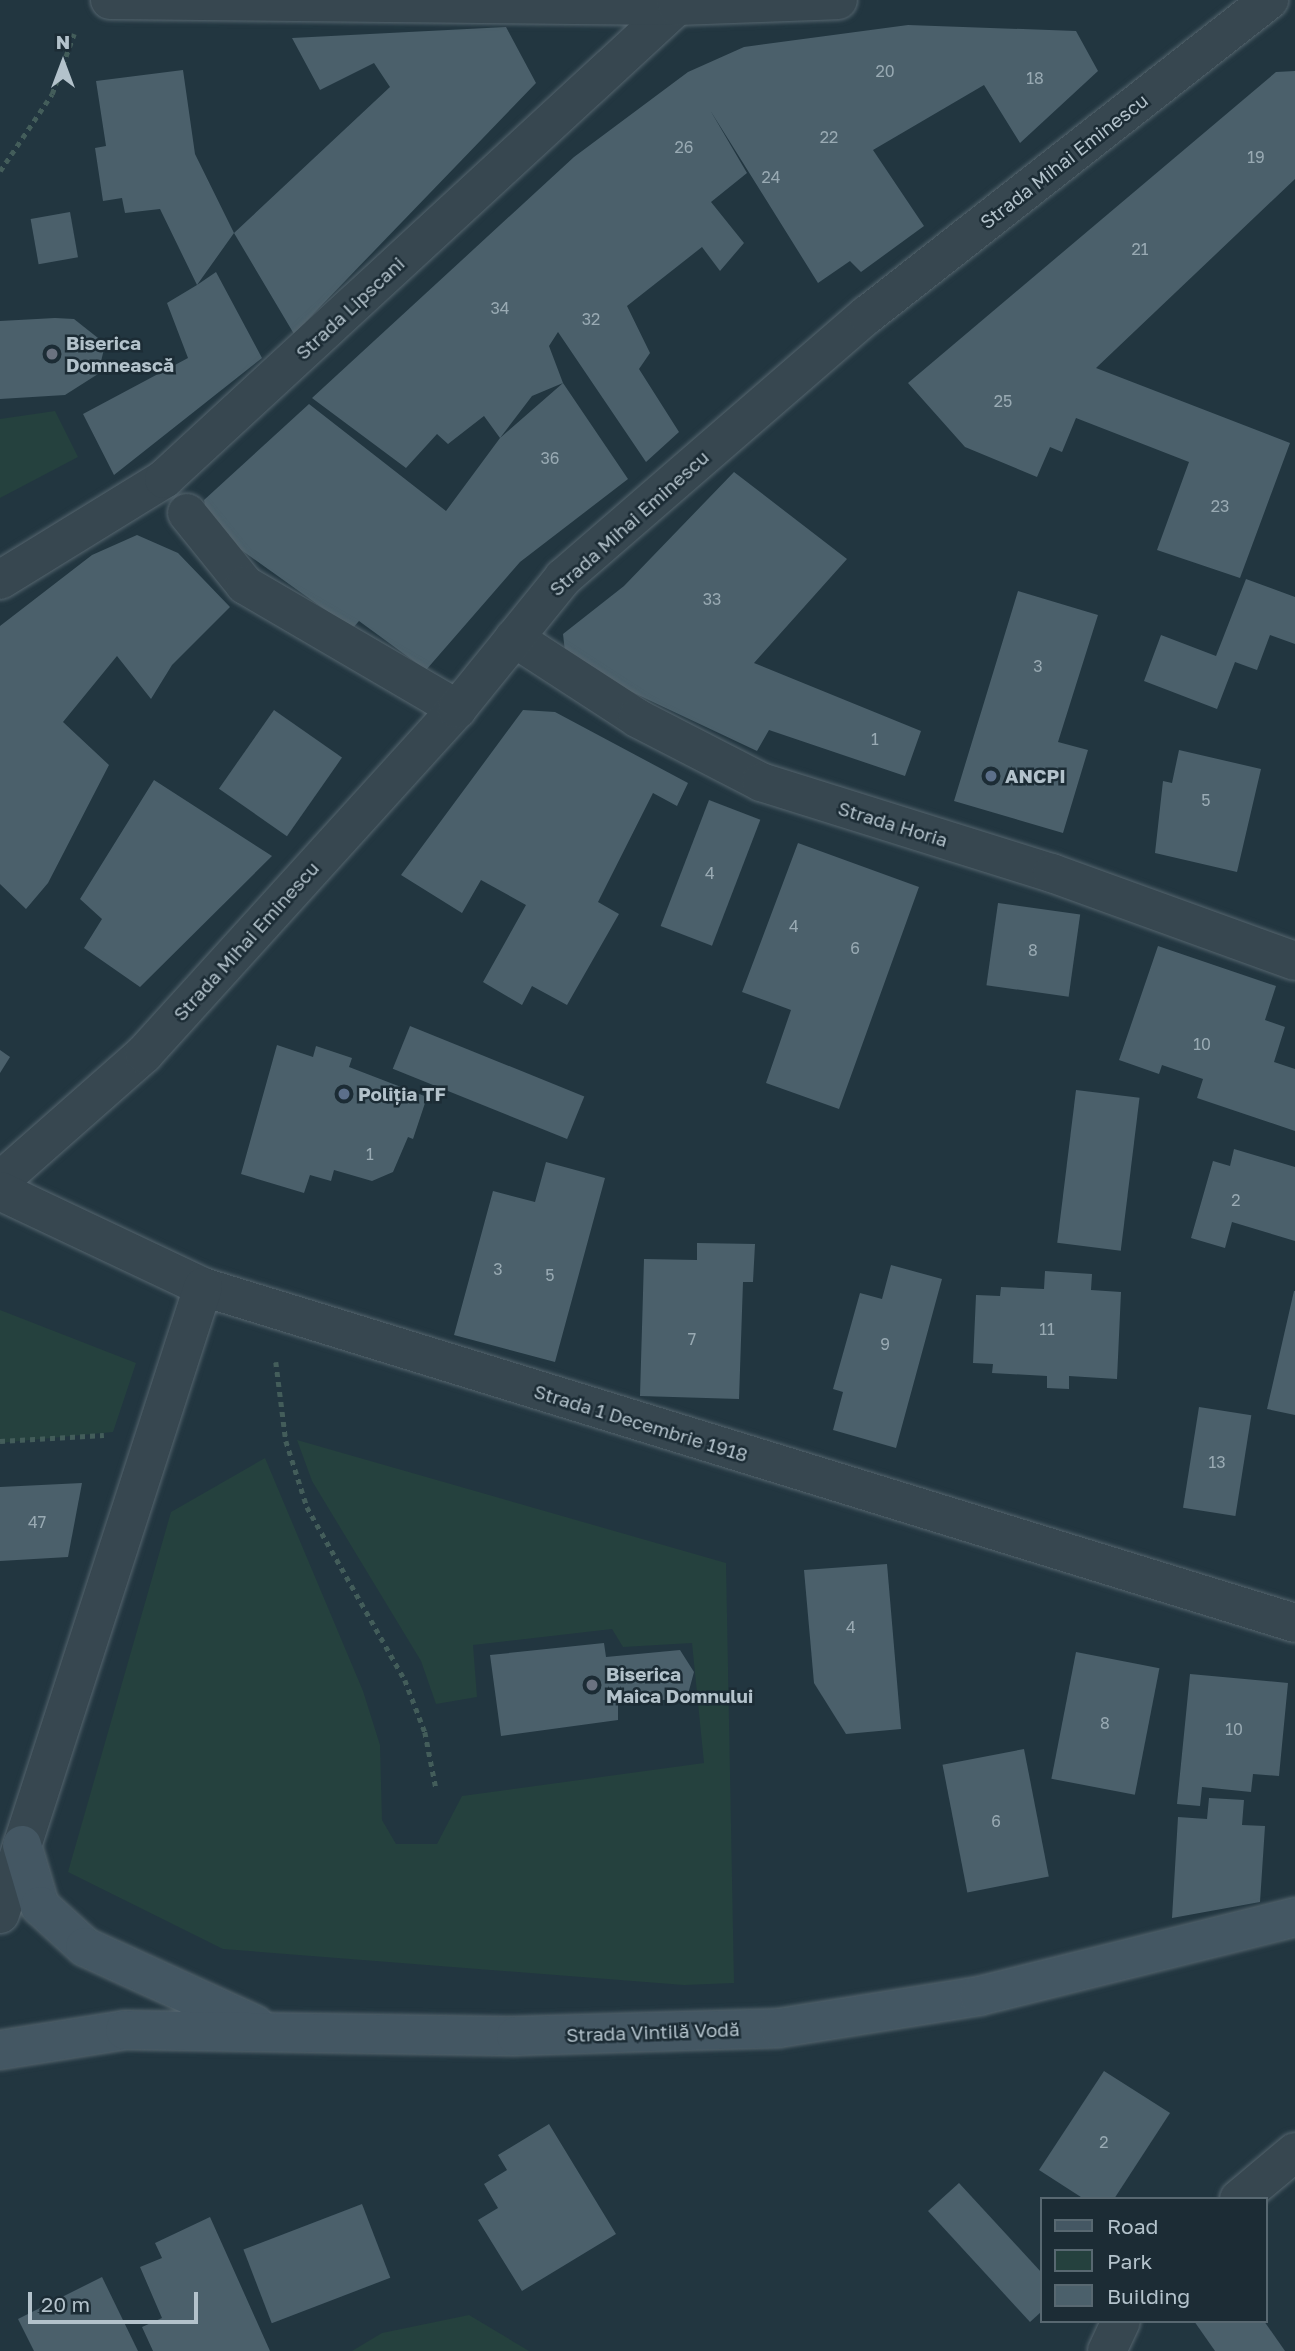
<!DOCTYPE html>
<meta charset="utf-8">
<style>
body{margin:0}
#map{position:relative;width:1295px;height:2351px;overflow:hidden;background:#223640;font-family:"Golos Text",sans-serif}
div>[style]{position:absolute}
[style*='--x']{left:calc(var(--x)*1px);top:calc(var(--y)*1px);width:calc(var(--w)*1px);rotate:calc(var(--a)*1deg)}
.green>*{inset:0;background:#25413e}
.building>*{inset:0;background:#4b606b;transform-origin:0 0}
.path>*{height:4.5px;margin-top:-2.25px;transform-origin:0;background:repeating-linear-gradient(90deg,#435d5a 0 5px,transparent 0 10px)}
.roads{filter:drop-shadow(0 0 2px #55656e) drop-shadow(0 0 2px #55656e)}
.pedestrian>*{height:38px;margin:-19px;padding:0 19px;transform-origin:19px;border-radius:19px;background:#374750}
.minor>*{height:38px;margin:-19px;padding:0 19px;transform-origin:19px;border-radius:19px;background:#374750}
.secondary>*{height:38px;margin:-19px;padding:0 19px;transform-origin:19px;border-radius:19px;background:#445763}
.dots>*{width:19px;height:19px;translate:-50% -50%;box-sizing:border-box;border:4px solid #1c2c35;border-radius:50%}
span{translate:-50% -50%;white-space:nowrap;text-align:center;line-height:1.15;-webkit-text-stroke:5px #1c2c35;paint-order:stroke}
.number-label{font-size:16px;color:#99aab3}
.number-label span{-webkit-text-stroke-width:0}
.street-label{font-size:19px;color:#b3c2cb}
.poi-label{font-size:19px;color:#b3c2cb;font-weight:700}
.left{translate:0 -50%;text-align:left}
.legend{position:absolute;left:1040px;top:2197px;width:228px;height:126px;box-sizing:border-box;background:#1c2c35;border:2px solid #586871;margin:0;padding:9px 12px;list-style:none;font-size:21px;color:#b3c2cb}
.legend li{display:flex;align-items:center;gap:14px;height:35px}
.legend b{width:35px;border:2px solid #586871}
.north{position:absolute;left:28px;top:28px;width:70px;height:70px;-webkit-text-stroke:5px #1c2c35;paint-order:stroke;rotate:0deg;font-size:19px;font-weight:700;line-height:28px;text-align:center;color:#b3c2cb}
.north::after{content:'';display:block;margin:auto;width:24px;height:32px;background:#b3c2cb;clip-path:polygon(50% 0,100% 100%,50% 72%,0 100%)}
.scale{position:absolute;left:28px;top:2292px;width:170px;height:32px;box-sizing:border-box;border:4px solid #b3c2cb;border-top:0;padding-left:9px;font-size:21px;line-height:24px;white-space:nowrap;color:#b3c2cb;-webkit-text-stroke:5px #1c2c35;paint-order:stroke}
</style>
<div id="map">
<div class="green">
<div style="clip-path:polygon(55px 411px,78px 457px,0 498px,0 419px)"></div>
<div style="clip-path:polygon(0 1310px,136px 1363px,113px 1432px,0 1443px)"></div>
<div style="clip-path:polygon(297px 1440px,726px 1563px,734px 1983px,684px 1985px,223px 1949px,68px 1872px,171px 1512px,265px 1458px,363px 1691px,380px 1745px,382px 1820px,396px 1844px,437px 1844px,462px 1796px,704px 1763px,692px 1643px,623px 1647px,612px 1629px,473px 1645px,477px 1697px,436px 1704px,421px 1661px,312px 1481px)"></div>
<div style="clip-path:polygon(469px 2315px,529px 2351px,352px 2351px,382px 2333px)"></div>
</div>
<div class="building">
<div style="clip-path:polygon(908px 25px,1076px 31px,1098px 71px,1020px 143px,984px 85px,873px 150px,924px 226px,861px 272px,850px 261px,818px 283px,710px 110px,747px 173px,711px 202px,744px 243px,720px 271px,702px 247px,627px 306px,650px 353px,639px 369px,679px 432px,646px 462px,558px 332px,549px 346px,563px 383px,628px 479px,520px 562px,426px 670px,359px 621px,352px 629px,209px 527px,204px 500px,309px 404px,446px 511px,500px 438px,563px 383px,532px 396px,500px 438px,484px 416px,448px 444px,437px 434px,406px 468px,312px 398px,574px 157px,688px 72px,744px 47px)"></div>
<div style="clip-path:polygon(506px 27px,536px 83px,294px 334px,234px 233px,197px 285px,216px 272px,262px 358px,114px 475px,83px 414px,188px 358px,167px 303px,197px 285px,160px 209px,125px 213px,122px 198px,103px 201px,95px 148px,106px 146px,96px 81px,183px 70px,195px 154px,234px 233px,390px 87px,374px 63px,320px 90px,292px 38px)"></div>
<div style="clip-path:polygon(1295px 71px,1295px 179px,1096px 368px,1290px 443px,1240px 578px,1157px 550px,1189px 462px,1076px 418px,1062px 452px,1050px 447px,1037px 477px,965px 447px,908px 383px,1276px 72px)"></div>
<div style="left:70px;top:212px;width:46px;height:40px;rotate:80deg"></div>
<div style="clip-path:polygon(55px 318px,74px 319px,98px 338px,104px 349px,98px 374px,65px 395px,0 399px,0 321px)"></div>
<div style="clip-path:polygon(734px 472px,847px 559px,754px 663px,921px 731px,905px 776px,769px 730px,757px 751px,566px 661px,563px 634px,624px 586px)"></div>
<div style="clip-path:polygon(137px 535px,178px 553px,230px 607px,172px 665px,151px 699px,117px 656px,63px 722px,109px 765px,48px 883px,26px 909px,0 884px,0 626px,92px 555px)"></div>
<div style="clip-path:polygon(1246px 579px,1295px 597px,1295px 644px,1270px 635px,1257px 670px,1235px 662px,1217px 709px,1144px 681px,1161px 635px,1216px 656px)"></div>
<div style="clip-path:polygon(1018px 591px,1098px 615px,1058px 742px,1088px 750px,1063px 833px,954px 801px)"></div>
<div style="left:274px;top:710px;width:83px;height:96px;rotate:35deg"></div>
<div style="clip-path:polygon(523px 710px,555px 712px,688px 783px,677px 806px,653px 793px,598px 902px,619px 914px,567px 1005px,532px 986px,522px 1005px,483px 982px,526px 905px,481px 880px,462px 913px,401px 875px)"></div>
<div style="clip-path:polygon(1179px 750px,1261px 769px,1237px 872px,1155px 853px,1163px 781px,1172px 783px)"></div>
<div style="clip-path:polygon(154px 780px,272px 856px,140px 987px,84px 948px,102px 919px,80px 899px)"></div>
<div style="left:709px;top:800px;width:55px;height:135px;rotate:21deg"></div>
<div style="clip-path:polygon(798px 843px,919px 887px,839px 1109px,766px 1083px,791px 1010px,742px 992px)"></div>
<div style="left:998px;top:903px;width:83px;height:83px;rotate:8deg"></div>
<div style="clip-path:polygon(1158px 946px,1276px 986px,1265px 1020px,1285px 1027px,1274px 1062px,1295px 1069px,1295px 1131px,1197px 1098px,1203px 1079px,1162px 1065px,1159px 1074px,1119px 1060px)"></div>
<div style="left:410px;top:1026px;width:188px;height:46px;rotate:22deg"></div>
<div style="clip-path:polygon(277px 1045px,313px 1057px,316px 1046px,352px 1058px,349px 1067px,427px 1097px,413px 1139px,408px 1137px,393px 1172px,372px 1181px,334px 1170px,331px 1181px,310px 1175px,304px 1193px,241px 1174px)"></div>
<div style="clip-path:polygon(0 1050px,10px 1057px,0 1073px)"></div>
<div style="left:1076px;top:1090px;width:64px;height:154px;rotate:7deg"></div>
<div style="clip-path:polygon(1234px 1149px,1295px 1167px,1295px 1241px,1232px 1222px,1225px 1248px,1191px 1238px,1213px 1161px,1230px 1166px)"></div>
<div style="clip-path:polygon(546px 1162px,605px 1178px,555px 1362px,454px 1335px,493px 1191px,535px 1202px)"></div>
<div style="clip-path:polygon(697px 1243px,755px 1244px,753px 1282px,743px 1282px,739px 1399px,640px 1396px,644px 1259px,697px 1260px)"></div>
<div style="clip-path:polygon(891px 1265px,942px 1279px,896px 1448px,833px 1430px,843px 1392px,833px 1389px,860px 1293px,882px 1299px)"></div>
<div style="clip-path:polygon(1045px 1271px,1092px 1274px,1091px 1290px,1121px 1292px,1117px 1379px,1069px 1376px,1069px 1389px,1047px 1388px,1047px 1376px,992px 1373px,993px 1364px,973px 1363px,976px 1295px,1000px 1296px,1001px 1287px,1044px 1289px)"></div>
<div style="clip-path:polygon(1294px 1291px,1295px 1291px,1295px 1415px,1267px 1409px)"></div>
<div style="left:1199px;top:1407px;width:53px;height:102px;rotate:9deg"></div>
<div style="clip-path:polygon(82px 1483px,68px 1557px,0 1561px,0 1487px)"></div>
<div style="clip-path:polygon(887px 1564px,901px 1729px,846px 1734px,814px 1683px,804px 1570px)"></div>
<div style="clip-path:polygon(604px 1643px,606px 1657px,680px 1650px,694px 1672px,687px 1698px,618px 1704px,618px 1720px,501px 1736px,490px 1655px)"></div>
<div style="left:1076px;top:1652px;width:85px;height:129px;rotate:11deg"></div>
<div style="clip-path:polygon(1190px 1674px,1288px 1683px,1279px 1776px,1253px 1774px,1251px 1792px,1202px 1787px,1200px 1806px,1177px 1804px)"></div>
<div style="left:1024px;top:1749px;width:130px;height:83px;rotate:79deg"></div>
<div style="clip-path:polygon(1209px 1798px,1244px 1800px,1242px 1825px,1265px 1826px,1260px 1902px,1172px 1918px,1178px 1817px,1207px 1819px)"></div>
<div style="clip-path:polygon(1104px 2071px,1170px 2113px,1114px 2199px,1084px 2199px,1039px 2170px)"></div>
<div style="clip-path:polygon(549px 2124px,616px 2234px,522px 2291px,478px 2220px,498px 2208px,484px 2184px,507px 2170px,498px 2155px)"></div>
<div style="clip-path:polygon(959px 2183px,1041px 2272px,1041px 2312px,1030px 2322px,928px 2211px)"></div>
<div style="left:362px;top:2204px;width:79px;height:127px;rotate:69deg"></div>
<div style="clip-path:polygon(210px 2217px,270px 2351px,153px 2351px,142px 2327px,162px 2318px,140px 2267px,162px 2258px,155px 2243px)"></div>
<div style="clip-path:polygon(102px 2277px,138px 2351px,34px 2351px,18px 2319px)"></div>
<div style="clip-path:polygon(1194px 2321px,1264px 2321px,1285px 2351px,1215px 2351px)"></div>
</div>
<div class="path">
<div style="--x:0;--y:171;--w:93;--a:-56"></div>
<div style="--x:52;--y:94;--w:64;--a:-69.9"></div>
<div style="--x:276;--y:1362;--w:80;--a:82.8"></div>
<div style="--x:286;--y:1441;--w:69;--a:72.3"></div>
<div style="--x:307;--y:1507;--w:199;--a:60.5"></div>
<div style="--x:405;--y:1680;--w:56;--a:69"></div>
<div style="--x:425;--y:1732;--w:57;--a:78.9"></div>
<div style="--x:0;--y:1441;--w:104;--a:-3.3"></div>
</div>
<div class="roads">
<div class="pedestrian">
<div style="--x:0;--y:580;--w:193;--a:-31.6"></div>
<div style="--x:164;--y:479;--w:698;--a:-42.68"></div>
</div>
<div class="minor">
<div style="--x:110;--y:0;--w:567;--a:0.61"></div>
<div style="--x:677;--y:6;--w:161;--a:-2.1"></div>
<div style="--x:187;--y:513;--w:92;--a:51.1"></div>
<div style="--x:245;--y:585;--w:246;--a:30.3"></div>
<div style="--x:514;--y:638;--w:147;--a:33"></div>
<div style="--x:637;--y:718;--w:140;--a:27.3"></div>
<div style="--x:761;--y:782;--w:305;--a:17.4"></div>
<div style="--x:1052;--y:873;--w:258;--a:19.9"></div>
<div style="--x:0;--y:1181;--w:192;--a:-41.4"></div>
<div style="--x:144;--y:1054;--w:466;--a:-47.8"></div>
<div style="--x:457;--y:709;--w:169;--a:-51"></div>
<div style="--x:563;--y:578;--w:402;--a:-40.9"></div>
<div style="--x:867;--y:315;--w:511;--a:-38.08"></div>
<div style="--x:0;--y:1191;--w:225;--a:25.3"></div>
<div style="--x:203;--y:1287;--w:1143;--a:17.1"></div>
<div style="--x:0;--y:1914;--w:659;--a:-72.06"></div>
<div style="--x:1239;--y:2199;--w:73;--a:-40"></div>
<div style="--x:1107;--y:2351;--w:33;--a:-65"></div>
</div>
<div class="secondary">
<div style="--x:22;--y:1845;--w:64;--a:73.6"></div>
<div style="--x:40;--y:1906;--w:61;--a:42.3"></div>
<div style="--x:85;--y:1947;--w:187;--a:24.6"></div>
<div style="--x:0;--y:2050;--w:127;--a:-9.1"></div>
<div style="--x:125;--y:2030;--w:391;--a:0.9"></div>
<div style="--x:516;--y:2036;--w:263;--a:-1.7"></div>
<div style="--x:779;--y:2028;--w:203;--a:-9.1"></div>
<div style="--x:979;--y:1996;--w:326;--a:-14"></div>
</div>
</div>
<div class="dots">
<div style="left:52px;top:354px;background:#6b7280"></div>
<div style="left:991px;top:776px;background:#5c6f8a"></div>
<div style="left:344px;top:1094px;background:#5c6f8a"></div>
<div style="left:592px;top:1685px;background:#6b7280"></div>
</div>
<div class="number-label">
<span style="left:885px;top:71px">20</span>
<span style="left:1035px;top:78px">18</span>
<span style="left:829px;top:137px">22</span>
<span style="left:684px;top:147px">26</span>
<span style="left:1256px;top:157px">19</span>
<span style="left:771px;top:177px">24</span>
<span style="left:1140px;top:249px">21</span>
<span style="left:500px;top:308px">34</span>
<span style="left:591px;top:319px">32</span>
<span style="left:1003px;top:401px">25</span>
<span style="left:550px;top:458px">36</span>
<span style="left:1220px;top:506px">23</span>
<span style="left:712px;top:599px">33</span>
<span style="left:1038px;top:666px">3</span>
<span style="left:875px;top:739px">1</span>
<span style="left:1206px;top:800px">5</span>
<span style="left:710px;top:873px">4</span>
<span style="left:794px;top:926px">4</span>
<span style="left:855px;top:948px">6</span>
<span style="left:1033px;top:950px">8</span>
<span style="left:1202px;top:1044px">10</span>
<span style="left:370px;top:1154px">1</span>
<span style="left:1236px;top:1200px">2</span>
<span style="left:498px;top:1269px">3</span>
<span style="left:550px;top:1275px">5</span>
<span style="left:1047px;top:1329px">11</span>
<span style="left:692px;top:1339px">7</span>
<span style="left:885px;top:1344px">9</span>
<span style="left:1217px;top:1462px">13</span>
<span style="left:37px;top:1522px">47</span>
<span style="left:851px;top:1627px">4</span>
<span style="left:1105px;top:1723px">8</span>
<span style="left:1234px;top:1729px">10</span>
<span style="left:996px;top:1821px">6</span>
<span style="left:1104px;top:2142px">2</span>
</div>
<div class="street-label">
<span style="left:1064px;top:161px;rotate:-38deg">Strada Mihai Eminescu</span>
<span style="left:350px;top:308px;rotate:-43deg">Strada Lipscani</span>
<span style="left:629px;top:523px;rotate:-42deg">Strada Mihai Eminescu</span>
<span style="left:893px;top:824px;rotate:17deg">Strada Horia</span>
<span style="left:246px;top:941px;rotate:-48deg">Strada Mihai Eminescu</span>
<span style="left:641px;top:1423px;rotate:17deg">Strada 1 Decembrie 1918</span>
<span style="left:653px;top:2032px;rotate:-2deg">Strada Vintilă Vodă</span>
</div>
<div class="poi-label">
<span class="left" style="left:66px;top:354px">Biserica<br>Domnească</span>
<span class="left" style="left:1005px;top:776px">ANCPI</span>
<span class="left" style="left:358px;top:1094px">Poliția TF</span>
<span class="left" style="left:606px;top:1685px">Biserica<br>Maica Domnului</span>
</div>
<ul class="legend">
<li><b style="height:9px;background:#445763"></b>Road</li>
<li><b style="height:19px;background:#25413e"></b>Park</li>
<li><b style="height:19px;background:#4b606b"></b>Building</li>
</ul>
<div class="north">N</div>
<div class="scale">20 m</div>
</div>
